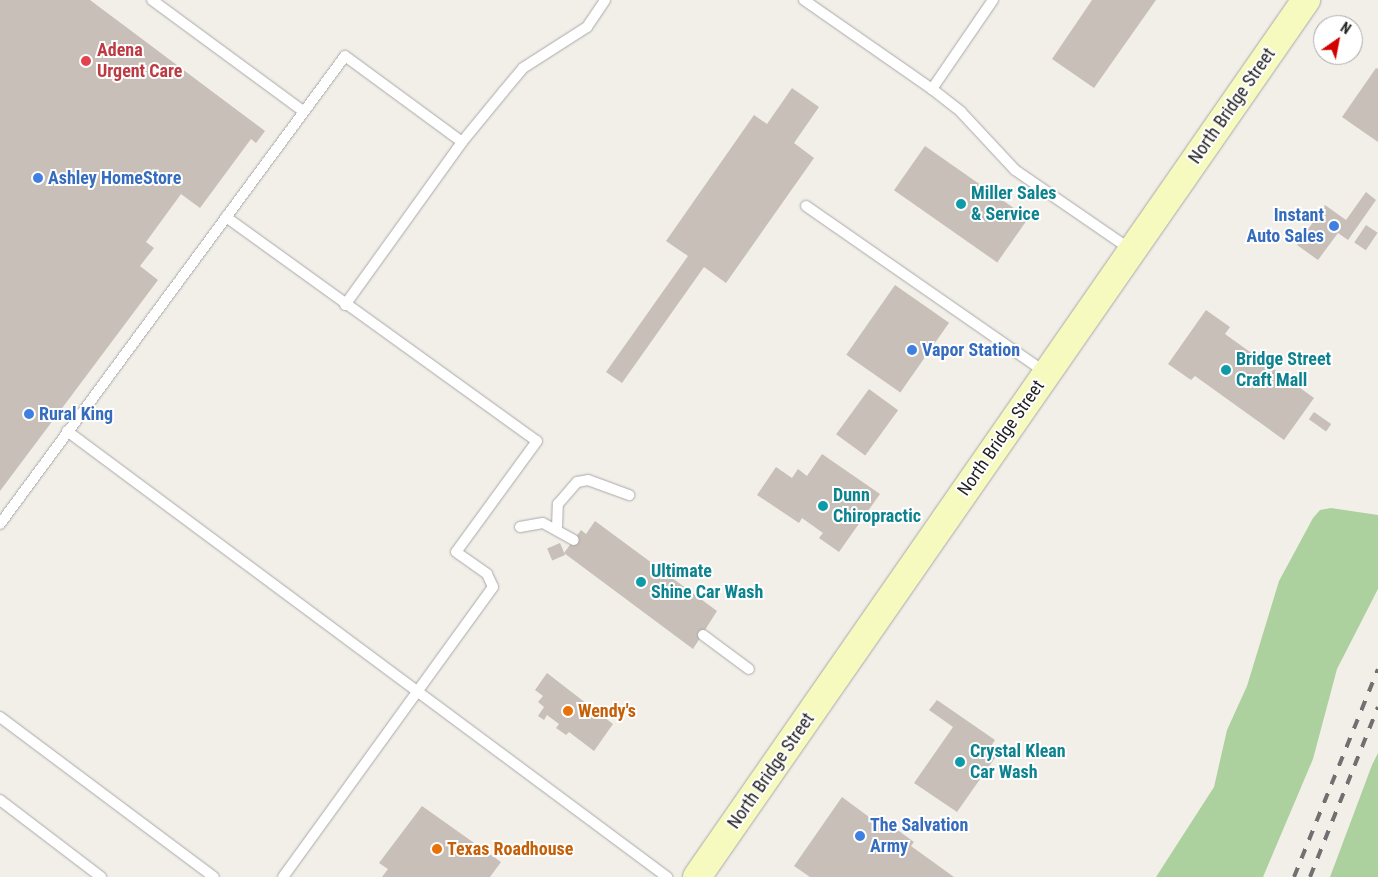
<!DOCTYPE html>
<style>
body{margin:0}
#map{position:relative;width:1378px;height:877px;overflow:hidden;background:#f2efe9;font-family:"Roboto Condensed",sans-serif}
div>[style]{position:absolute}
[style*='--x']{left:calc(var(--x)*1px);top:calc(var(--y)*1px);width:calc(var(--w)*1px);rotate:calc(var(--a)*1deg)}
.forest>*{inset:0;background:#add19e}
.building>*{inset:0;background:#c7bfb8;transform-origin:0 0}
.roads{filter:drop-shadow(0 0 1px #a9a9a9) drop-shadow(0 0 1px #a9a9a9)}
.lane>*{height:10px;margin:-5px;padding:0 5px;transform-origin:5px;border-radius:5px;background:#fff}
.secondary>*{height:28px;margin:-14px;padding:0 14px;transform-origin:14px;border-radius:14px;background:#f7fabf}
.rail>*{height:4px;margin-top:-2px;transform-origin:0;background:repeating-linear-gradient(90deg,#707070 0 10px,transparent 0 20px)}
.dots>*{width:14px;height:14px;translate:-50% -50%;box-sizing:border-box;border:2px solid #fff;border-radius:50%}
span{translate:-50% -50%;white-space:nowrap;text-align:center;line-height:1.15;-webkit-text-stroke:4px #fff;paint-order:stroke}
.health-label{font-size:18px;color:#be3a42;font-weight:700}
.left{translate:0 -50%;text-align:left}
.street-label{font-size:18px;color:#222}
.shop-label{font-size:18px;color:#366cbe;font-weight:700}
.right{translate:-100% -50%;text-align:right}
.culture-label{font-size:18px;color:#0d838f;font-weight:700}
.food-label{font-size:18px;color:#c56008;font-weight:700}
.north{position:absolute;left:1313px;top:15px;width:50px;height:50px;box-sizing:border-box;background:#fff;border:1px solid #a7a7a7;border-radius:50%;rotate:33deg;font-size:14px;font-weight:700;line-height:20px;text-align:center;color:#222}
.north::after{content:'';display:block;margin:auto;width:18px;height:22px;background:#d40000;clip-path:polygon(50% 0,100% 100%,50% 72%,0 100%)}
</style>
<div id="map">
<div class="forest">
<div style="clip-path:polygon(1331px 508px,1378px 515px,1378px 589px,1337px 669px,1313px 759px,1263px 877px,1156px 877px,1214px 787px,1227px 730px,1247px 686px,1279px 581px,1313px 518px,1320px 510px)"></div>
<div style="clip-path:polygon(1378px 753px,1378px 877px,1330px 877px,1372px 765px)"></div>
</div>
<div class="building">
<div style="clip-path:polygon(0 0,90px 0,265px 131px,256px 143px,251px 139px,200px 208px,181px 194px,146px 242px,154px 248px,140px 266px,158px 280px,0 491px)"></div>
<div style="clip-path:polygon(1092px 0,1156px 0,1094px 88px,1052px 59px)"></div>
<div style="clip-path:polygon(1376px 68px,1378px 69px,1378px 142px,1342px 117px)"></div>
<div style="clip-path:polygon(792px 88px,819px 107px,794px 143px,814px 158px,726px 283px,704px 267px,622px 383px,606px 372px,688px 256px,666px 241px,754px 115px,767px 124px)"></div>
<div style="left:925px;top:146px;width:126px;height:54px;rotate:35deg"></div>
<div style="clip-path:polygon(1366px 192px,1376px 200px,1348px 240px,1338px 233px,1318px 260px,1297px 245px,1325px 205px,1346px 220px)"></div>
<div style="left:1366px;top:225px;width:14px;height:21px;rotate:34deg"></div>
<div style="left:895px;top:285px;width:66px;height:85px;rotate:35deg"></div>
<div style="clip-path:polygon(1206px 310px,1230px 327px,1225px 334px,1314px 398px,1284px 440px,1195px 376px,1191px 380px,1168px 364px)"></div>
<div style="left:869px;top:389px;width:36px;height:56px;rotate:36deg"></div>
<div style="left:1314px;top:412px;width:21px;height:9px;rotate:35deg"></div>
<div style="clip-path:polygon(822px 454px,880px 494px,839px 552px,819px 538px,823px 533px,802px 518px,799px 523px,757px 495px,776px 467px,792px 478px,798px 469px,807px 476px)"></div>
<div style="clip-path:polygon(595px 521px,717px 611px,693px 649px,564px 553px,581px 530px,586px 534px)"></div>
<div style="left:560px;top:543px;width:13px;height:14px;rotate:67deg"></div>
<div style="clip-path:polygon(547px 673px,613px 724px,594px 751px,569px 732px,566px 735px,556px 728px,559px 724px,547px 715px,544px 720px,538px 716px,544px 707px,538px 702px,543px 696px,535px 690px)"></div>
<div style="clip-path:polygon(937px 700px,995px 740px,989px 749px,997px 755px,957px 812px,914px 783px,953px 727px,929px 710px)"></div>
<div style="clip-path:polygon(842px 797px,888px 831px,892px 826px,914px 842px,911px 846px,954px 877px,810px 877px,794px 866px)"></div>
<div style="clip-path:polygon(422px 806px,501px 862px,490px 877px,382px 877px,388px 869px,379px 863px)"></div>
</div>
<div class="roads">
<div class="lane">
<div style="--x:152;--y:0;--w:187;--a:36.3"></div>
<div style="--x:804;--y:0;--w:156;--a:34.8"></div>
<div style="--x:932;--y:89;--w:37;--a:38"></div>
<div style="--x:961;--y:112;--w:79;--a:47"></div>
<div style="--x:1015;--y:170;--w:140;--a:34.5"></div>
<div style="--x:932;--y:89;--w:108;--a:-55.6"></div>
<div style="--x:806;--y:206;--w:291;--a:34.8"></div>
<div style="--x:226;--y:217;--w:383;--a:35.8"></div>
<div style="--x:537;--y:441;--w:137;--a:126.1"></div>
<div style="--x:456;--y:552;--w:38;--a:35"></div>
<div style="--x:487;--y:574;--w:14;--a:65"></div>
<div style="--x:493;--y:587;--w:358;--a:125.9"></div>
<div style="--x:345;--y:305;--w:201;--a:-54.3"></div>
<div style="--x:462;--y:142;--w:65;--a:-50.6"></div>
<div style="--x:503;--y:92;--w:31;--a:-50"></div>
<div style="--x:523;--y:68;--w:76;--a:-32.6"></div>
<div style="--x:587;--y:27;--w:32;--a:-56"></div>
<div style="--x:67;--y:431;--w:748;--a:36.62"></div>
<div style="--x:0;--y:524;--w:581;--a:-53.6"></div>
<div style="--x:345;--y:56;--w:145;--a:36.3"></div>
<div style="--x:520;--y:527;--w:23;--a:-10"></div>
<div style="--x:543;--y:523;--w:35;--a:29"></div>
<div style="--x:557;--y:528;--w:24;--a:-88"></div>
<div style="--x:558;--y:504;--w:29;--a:-49"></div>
<div style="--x:577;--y:482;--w:11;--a:-10"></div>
<div style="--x:588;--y:480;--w:44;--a:20.1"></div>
<div style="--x:703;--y:635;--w:57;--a:36.5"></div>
<div style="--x:0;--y:717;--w:267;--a:36.8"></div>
<div style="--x:0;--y:800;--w:127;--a:37.3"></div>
</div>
<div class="secondary">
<div style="--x:697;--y:877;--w:1068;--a:-55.22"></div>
</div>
</div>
<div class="rail">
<div style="--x:1294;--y:877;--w:224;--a:-68"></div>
<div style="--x:1310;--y:877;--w:183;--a:-68.2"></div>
</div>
<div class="dots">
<div style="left:86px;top:61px;background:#e0444e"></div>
<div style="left:38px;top:178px;background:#3f7fe0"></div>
<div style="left:961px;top:204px;background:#0f9aa8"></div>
<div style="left:1334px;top:226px;background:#3f7fe0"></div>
<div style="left:912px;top:350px;background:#3f7fe0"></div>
<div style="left:1226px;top:370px;background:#0f9aa8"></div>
<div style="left:29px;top:414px;background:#3f7fe0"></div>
<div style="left:823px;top:506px;background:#0f9aa8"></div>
<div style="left:641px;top:582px;background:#0f9aa8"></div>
<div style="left:568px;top:711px;background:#e8710a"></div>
<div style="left:960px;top:762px;background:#0f9aa8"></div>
<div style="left:860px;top:836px;background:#3f7fe0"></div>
<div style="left:437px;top:849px;background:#e8710a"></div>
</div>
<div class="health-label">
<span class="left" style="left:97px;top:61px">Adena<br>Urgent Care</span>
</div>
<div class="street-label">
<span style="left:1232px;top:106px;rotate:-55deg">North Bridge Street</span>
<span style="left:1001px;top:438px;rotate:-55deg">North Bridge Street</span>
<span style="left:771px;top:771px;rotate:-55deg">North Bridge Street</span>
</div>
<div class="shop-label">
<span class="left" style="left:48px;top:178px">Ashley HomeStore</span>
<span class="right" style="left:1324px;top:226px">Instant<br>Auto Sales</span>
<span class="left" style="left:922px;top:350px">Vapor Station</span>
<span class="left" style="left:39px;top:414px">Rural King</span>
<span class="left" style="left:870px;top:836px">The Salvation<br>Army</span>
</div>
<div class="culture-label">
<span class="left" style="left:971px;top:204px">Miller Sales<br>&amp; Service</span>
<span class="left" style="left:1236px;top:370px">Bridge Street<br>Craft Mall</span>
<span class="left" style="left:833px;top:506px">Dunn<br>Chiropractic</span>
<span class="left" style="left:651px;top:582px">Ultimate<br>Shine Car Wash</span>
<span class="left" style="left:970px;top:762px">Crystal Klean<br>Car Wash</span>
</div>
<div class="food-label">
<span class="left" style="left:578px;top:711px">Wendy's</span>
<span class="left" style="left:447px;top:849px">Texas Roadhouse</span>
</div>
<div class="north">N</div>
</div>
